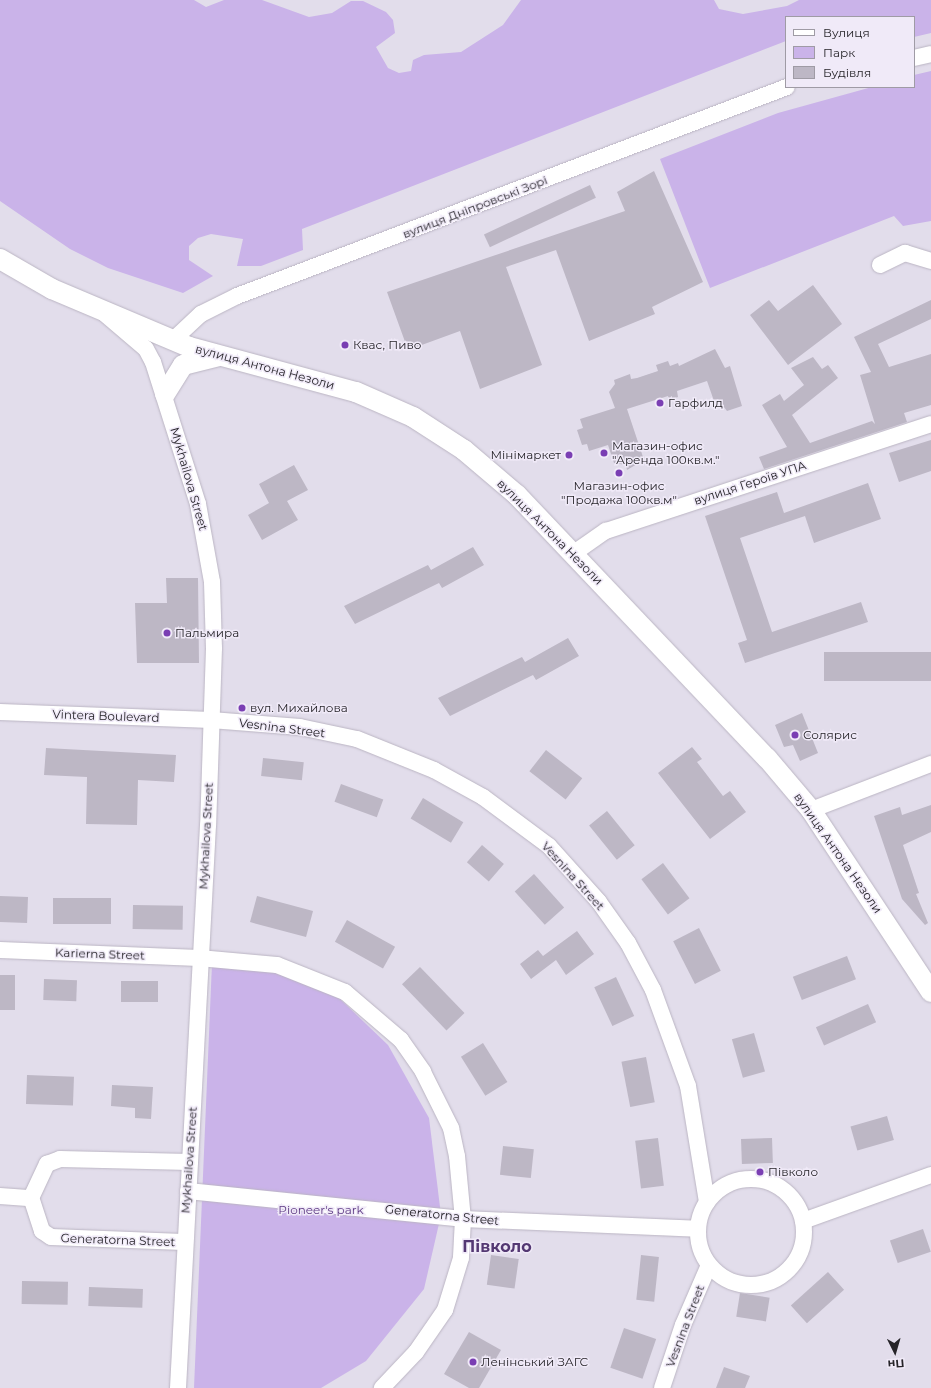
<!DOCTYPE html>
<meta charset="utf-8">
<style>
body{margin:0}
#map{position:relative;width:931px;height:1388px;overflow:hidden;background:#e2ddeb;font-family:Montserrat,sans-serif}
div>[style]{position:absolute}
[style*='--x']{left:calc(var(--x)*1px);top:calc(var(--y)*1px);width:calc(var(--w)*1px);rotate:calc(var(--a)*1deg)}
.green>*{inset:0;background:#cab3e9}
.building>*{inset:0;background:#bdb7c5;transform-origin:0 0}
.roads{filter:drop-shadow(0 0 1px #bbb5c3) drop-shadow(0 0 1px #bbb5c3)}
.minor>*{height:16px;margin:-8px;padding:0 8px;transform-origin:8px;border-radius:8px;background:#fff}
.minor>.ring{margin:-8px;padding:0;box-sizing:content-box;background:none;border:16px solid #fff;border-radius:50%}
.major>*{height:20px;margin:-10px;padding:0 10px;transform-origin:10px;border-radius:10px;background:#fff}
.dots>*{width:11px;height:11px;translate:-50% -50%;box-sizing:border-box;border:2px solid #f0eaf8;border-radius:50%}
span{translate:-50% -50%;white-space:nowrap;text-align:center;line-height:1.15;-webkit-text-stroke:3px #f0eaf8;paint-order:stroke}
.street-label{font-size:12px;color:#262429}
.poi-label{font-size:12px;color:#262429}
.left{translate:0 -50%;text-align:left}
.right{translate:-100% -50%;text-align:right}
.park-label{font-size:12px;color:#5d3983}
.district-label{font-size:16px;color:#543873;font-weight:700}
.legend{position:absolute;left:785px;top:16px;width:130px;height:72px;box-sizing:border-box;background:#f0eaf8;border:1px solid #9f9ba5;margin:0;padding:5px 7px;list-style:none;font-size:12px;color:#262429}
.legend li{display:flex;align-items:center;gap:8px;height:20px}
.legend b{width:20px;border:1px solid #9f9ba5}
.north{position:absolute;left:875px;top:1332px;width:40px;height:40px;-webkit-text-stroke:3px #f0eaf8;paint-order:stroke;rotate:175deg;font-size:11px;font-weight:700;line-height:16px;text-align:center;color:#262429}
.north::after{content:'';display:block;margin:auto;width:14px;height:18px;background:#262429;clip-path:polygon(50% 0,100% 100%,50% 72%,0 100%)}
</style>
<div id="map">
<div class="green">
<div style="clip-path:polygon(0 0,194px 0,206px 7px,224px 0,262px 0,309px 17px,332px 13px,351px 1px,363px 1px,386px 12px,393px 20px,395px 33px,376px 47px,388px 68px,399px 73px,411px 71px,413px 60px,424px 55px,461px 52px,503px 25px,521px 0,714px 0,719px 9px,743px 14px,787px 6px,799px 0,931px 0,931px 33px,914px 37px,914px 17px,786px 17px,786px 41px,302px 229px,303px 250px,261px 266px,237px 266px,243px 239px,211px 234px,198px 238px,189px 246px,189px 260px,213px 276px,183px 293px,108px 268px,70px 249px,0 201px)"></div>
<div style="clip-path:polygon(931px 71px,931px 221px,903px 226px,894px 216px,710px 288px,660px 159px,778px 113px,872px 87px,914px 87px,914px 75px)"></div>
<div style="clip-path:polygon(212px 963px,271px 969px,339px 998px,388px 1045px,429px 1118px,441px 1215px,424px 1289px,366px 1361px,321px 1388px,194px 1388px)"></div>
</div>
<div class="building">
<div style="clip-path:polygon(654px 171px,703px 282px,652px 307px,655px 314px,589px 341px,556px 250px,506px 267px,542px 365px,480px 389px,460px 331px,408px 350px,387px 292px,625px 211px,617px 192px)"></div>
<div style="left:590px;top:185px;width:14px;height:117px;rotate:65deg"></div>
<div style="clip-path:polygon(813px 285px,842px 324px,788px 365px,750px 315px,769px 300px,778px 311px)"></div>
<div style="clip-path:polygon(931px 300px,931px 319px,878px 344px,889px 367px,931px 354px,931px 405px,904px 413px,907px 422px,764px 469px,759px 457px,787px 447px,762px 405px,780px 394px,784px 401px,804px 385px,791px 368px,813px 357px,822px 369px,828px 365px,838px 378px,792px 415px,810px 443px,872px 421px,875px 424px,860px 375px,871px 372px,854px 337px)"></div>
<div style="clip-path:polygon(715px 349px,725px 368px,730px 366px,742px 406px,727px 411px,718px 399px,714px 401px,707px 381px,677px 391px,678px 397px,669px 400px,668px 396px,627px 409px,644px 460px,627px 470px,626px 465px,614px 463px,608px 445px,589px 451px,587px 444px,582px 445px,577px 430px,583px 428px,580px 419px,615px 408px,609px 392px,615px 384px,614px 380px,630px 374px,631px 379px,637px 378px,658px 371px,656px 365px,668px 361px,670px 366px,678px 363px,679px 366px)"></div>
<div style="clip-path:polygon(931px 440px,931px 471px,899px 482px,889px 453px)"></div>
<div style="clip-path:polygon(294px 465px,308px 490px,287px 501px,298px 520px,262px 540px,248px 515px,269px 503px,259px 484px)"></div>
<div style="clip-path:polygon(868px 483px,881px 519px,814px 543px,805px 516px,740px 538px,772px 632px,861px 602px,868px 622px,745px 663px,738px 643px,747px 640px,705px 516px,777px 492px,784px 513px)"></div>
<div style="clip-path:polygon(473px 547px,484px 565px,442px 588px,439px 583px,355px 624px,344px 606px,428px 565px,431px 570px)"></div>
<div style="clip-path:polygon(166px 578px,198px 578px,199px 663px,137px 663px,135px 603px,167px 603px)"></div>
<div style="clip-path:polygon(568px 638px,579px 656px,536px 680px,533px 675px,450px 716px,438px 698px,522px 657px,525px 662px)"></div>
<div style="left:931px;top:652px;width:29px;height:107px;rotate:90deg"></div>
<div style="clip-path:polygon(802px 713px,818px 753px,800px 761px,793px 745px,784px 747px,775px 725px)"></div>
<div style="clip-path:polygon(692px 747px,702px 759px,697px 762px,723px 796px,730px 791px,746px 812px,710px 839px,658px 773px)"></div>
<div style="clip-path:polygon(46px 748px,176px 755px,174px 782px,138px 780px,137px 825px,86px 824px,87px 777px,44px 775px)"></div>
<div style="left:546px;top:750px;width:46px;height:27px;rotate:38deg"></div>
<div style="left:263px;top:758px;width:41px;height:18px;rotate:6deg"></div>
<div style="left:341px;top:784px;width:45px;height:19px;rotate:20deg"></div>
<div style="left:423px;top:798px;width:47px;height:24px;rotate:31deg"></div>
<div style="clip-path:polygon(931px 805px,931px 832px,903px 845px,919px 893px,916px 894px,928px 923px,925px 925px,902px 899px,874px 816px,900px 807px,902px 815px)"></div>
<div style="left:607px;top:811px;width:44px;height:23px;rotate:51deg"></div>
<div style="left:482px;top:845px;width:29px;height:23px;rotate:41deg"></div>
<div style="left:663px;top:863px;width:44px;height:27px;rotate:53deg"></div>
<div style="left:534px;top:874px;width:45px;height:26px;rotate:48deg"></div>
<div style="left:0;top:896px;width:28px;height:26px;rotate:2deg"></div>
<div style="left:257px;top:896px;width:58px;height:27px;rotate:15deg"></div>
<div style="left:53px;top:898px;width:58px;height:26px"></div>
<div style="left:133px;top:905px;width:50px;height:24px;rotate:1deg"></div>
<div style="left:347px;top:920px;width:55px;height:25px;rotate:29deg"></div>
<div style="left:699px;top:928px;width:48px;height:29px;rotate:63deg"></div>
<div style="clip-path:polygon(577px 931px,594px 954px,566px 975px,556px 960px,531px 979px,520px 964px,538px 950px,543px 956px)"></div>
<div style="left:847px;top:956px;width:25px;height:58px;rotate:69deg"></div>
<div style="left:420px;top:967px;width:64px;height:25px;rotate:46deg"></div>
<div style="left:0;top:975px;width:15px;height:35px"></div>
<div style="left:616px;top:977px;width:43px;height:24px;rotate:65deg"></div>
<div style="left:44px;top:979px;width:33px;height:21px;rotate:2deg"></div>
<div style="left:121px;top:981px;width:37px;height:21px"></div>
<div style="left:868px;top:1004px;width:20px;height:57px;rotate:66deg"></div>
<div style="left:754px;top:1033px;width:40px;height:23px;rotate:74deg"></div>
<div style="left:483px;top:1043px;width:46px;height:26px;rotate:58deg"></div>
<div style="left:646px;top:1057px;width:46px;height:25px;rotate:79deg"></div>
<div style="left:27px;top:1075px;width:47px;height:29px;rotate:2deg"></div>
<div style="clip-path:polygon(112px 1085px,153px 1087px,151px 1119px,135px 1118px,135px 1108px,111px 1106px)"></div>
<div style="left:887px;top:1116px;width:25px;height:38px;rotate:74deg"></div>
<div style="left:658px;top:1138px;width:48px;height:23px;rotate:83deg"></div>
<div style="left:772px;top:1138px;width:25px;height:31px;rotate:88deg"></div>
<div style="left:503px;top:1146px;width:31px;height:29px;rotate:6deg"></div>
<div style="left:923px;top:1229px;width:24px;height:35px;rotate:71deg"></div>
<div style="left:491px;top:1255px;width:28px;height:30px;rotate:8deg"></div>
<div style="left:641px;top:1255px;width:18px;height:45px;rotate:6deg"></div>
<div style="left:828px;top:1272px;width:24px;height:50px;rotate:48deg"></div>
<div style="left:22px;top:1281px;width:46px;height:23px;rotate:1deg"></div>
<div style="left:89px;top:1287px;width:54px;height:19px;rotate:2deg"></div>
<div style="left:740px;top:1293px;width:30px;height:24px;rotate:9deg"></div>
<div style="left:624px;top:1328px;width:34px;height:42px;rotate:19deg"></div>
<div style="clip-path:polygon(469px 1332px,501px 1350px,479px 1388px,469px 1388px,444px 1374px)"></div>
<div style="clip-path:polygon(724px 1367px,750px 1376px,745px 1388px,716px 1388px)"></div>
</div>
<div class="roads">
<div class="minor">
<div style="--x:914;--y:58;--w:17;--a:-13"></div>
<div style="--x:880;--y:265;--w:28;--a:-26"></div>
<div style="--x:905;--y:253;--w:27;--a:17"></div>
<div style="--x:106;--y:315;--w:52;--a:40.4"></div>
<div style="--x:146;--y:349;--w:15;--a:62"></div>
<div style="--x:153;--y:362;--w:149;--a:72.4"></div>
<div style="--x:198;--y:504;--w:79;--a:79.8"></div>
<div style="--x:212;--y:582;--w:66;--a:88.3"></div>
<div style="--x:214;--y:648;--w:177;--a:91.9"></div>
<div style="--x:208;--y:825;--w:564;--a:93.05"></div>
<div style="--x:172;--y:341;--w:40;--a:-43"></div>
<div style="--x:201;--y:314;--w:40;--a:-26.6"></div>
<div style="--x:237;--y:296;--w:588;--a:-20.81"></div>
<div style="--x:574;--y:553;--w:39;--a:-35"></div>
<div style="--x:606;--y:531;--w:342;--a:-18.2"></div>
<div style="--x:0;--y:712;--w:211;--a:2.2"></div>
<div style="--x:211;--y:720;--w:89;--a:4.5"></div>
<div style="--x:300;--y:727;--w:58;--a:11.9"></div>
<div style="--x:357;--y:739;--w:83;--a:21.9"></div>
<div style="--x:434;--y:770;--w:56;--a:28.9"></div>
<div style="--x:483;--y:797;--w:82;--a:36.6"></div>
<div style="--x:549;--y:846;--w:75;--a:48.2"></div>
<div style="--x:599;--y:902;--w:50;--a:54.7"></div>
<div style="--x:628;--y:943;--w:53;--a:62"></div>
<div style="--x:653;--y:990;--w:102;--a:70"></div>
<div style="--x:688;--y:1086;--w:118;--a:80.7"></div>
<div style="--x:811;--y:810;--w:129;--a:-21"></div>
<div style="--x:0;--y:950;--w:199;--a:2.3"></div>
<div style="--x:199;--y:958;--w:78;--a:5.1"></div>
<div style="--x:277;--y:965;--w:73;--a:21.7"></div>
<div style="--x:345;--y:992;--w:74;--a:40.6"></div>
<div style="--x:401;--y:1040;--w:39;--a:55"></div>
<div style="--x:423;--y:1072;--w:63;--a:63.4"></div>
<div style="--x:451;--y:1128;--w:29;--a:78"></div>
<div style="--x:457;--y:1156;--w:63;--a:84.6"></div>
<div style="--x:463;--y:1219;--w:39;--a:93"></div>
<div style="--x:461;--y:1258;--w:54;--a:107.1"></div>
<div style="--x:445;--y:1310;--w:51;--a:124.6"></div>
<div style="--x:416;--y:1352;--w:50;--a:133.4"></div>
<div class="ring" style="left:698px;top:1179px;width:90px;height:90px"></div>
<div style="--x:188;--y:1191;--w:276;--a:5.8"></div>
<div style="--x:463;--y:1219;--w:234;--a:2.4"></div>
<div style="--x:0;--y:1196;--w:31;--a:4"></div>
<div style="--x:803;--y:1221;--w:136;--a:-19.8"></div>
<div style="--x:183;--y:1242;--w:132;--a:-177.8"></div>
<div style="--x:51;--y:1237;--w:11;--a:-146"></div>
<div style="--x:42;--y:1231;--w:35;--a:-108"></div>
<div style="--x:31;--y:1198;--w:38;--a:-65"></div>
<div style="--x:47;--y:1164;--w:14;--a:-21"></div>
<div style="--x:60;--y:1159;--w:130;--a:1.3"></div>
<div style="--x:662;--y:1388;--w:66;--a:-71.6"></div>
<div style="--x:683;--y:1325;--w:65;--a:-66.6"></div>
</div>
<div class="major">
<div style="--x:0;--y:259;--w:60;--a:30"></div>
<div style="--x:52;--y:289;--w:149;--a:22.9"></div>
<div style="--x:189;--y:347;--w:173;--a:15.1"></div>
<div style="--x:356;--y:392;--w:62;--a:23.7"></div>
<div style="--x:413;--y:417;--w:61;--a:32.9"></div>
<div style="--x:464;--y:450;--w:70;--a:40.3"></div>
<div style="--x:517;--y:495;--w:363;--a:46.5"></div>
<div style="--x:767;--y:758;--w:68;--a:49.8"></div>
<div style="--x:811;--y:810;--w:218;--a:56.6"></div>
<div style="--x:165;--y:394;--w:34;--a:-58"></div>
<div style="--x:183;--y:365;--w:36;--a:-14"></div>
</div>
</div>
<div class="dots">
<div style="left:345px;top:345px;background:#7a3eb3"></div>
<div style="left:660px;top:403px;background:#7a3eb3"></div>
<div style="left:604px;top:453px;background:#7a3eb3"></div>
<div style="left:569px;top:455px;background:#7a3eb3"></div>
<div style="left:619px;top:473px;background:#7a3eb3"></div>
<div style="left:167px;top:633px;background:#7a3eb3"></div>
<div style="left:242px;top:708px;background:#7a3eb3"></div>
<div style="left:795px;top:735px;background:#7a3eb3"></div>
<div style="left:760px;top:1172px;background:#7a3eb3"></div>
<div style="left:473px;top:1362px;background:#7a3eb3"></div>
</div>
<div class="street-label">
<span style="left:475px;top:207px;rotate:-21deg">вулиця Дніпровські Зорі</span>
<span style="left:265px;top:367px;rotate:15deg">вулиця Антона Незоли</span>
<span style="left:189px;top:479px;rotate:74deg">Mykhailova Street</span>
<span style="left:750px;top:483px;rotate:-18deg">вулиця Героїв УПА</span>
<span style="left:550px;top:532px;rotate:45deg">вулиця Антона Незоли</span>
<span style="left:106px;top:716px;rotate:2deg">Vintera Boulevard</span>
<span style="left:282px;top:728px;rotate:7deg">Vesnina Street</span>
<span style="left:206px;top:836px;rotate:-87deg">Mykhailova Street</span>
<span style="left:838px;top:853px;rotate:55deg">вулиця Антона Незоли</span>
<span style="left:573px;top:876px;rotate:48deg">Vesnina Street</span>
<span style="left:100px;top:954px;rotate:2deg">Karierna Street</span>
<span style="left:189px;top:1160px;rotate:-86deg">Mykhailova Street</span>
<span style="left:442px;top:1215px;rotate:6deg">Generatorna Street</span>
<span style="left:118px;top:1240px;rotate:2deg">Generatorna Street</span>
<span style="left:685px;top:1326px;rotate:-69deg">Vesnina Street</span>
</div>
<div class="poi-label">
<span class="left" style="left:353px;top:345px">Квас, Пиво</span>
<span class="left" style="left:668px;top:403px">Гарфилд</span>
<span class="left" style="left:612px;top:453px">Магазин-офис<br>"Аренда 100кв.м."</span>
<span class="right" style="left:561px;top:455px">Мінімаркет</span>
<span style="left:619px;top:493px">Магазин-офис<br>"Продажа 100кв.м"</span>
<span class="left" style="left:175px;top:633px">Пальмира</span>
<span class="left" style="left:250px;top:708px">вул. Михайлова</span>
<span class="left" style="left:803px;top:735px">Солярис</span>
<span class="left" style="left:768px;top:1172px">Півколо</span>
<span class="left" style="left:481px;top:1362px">Ленінський ЗАГС</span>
</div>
<div class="park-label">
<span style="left:321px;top:1210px">Pioneer's park</span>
</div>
<div class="district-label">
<span style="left:497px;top:1247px">Півколо</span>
</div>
<ul class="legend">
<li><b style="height:5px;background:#fff"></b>Вулиця</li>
<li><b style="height:11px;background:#cab3e9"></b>Парк</li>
<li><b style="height:11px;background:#bdb7c5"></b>Будівля</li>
</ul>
<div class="north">Пн</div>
</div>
